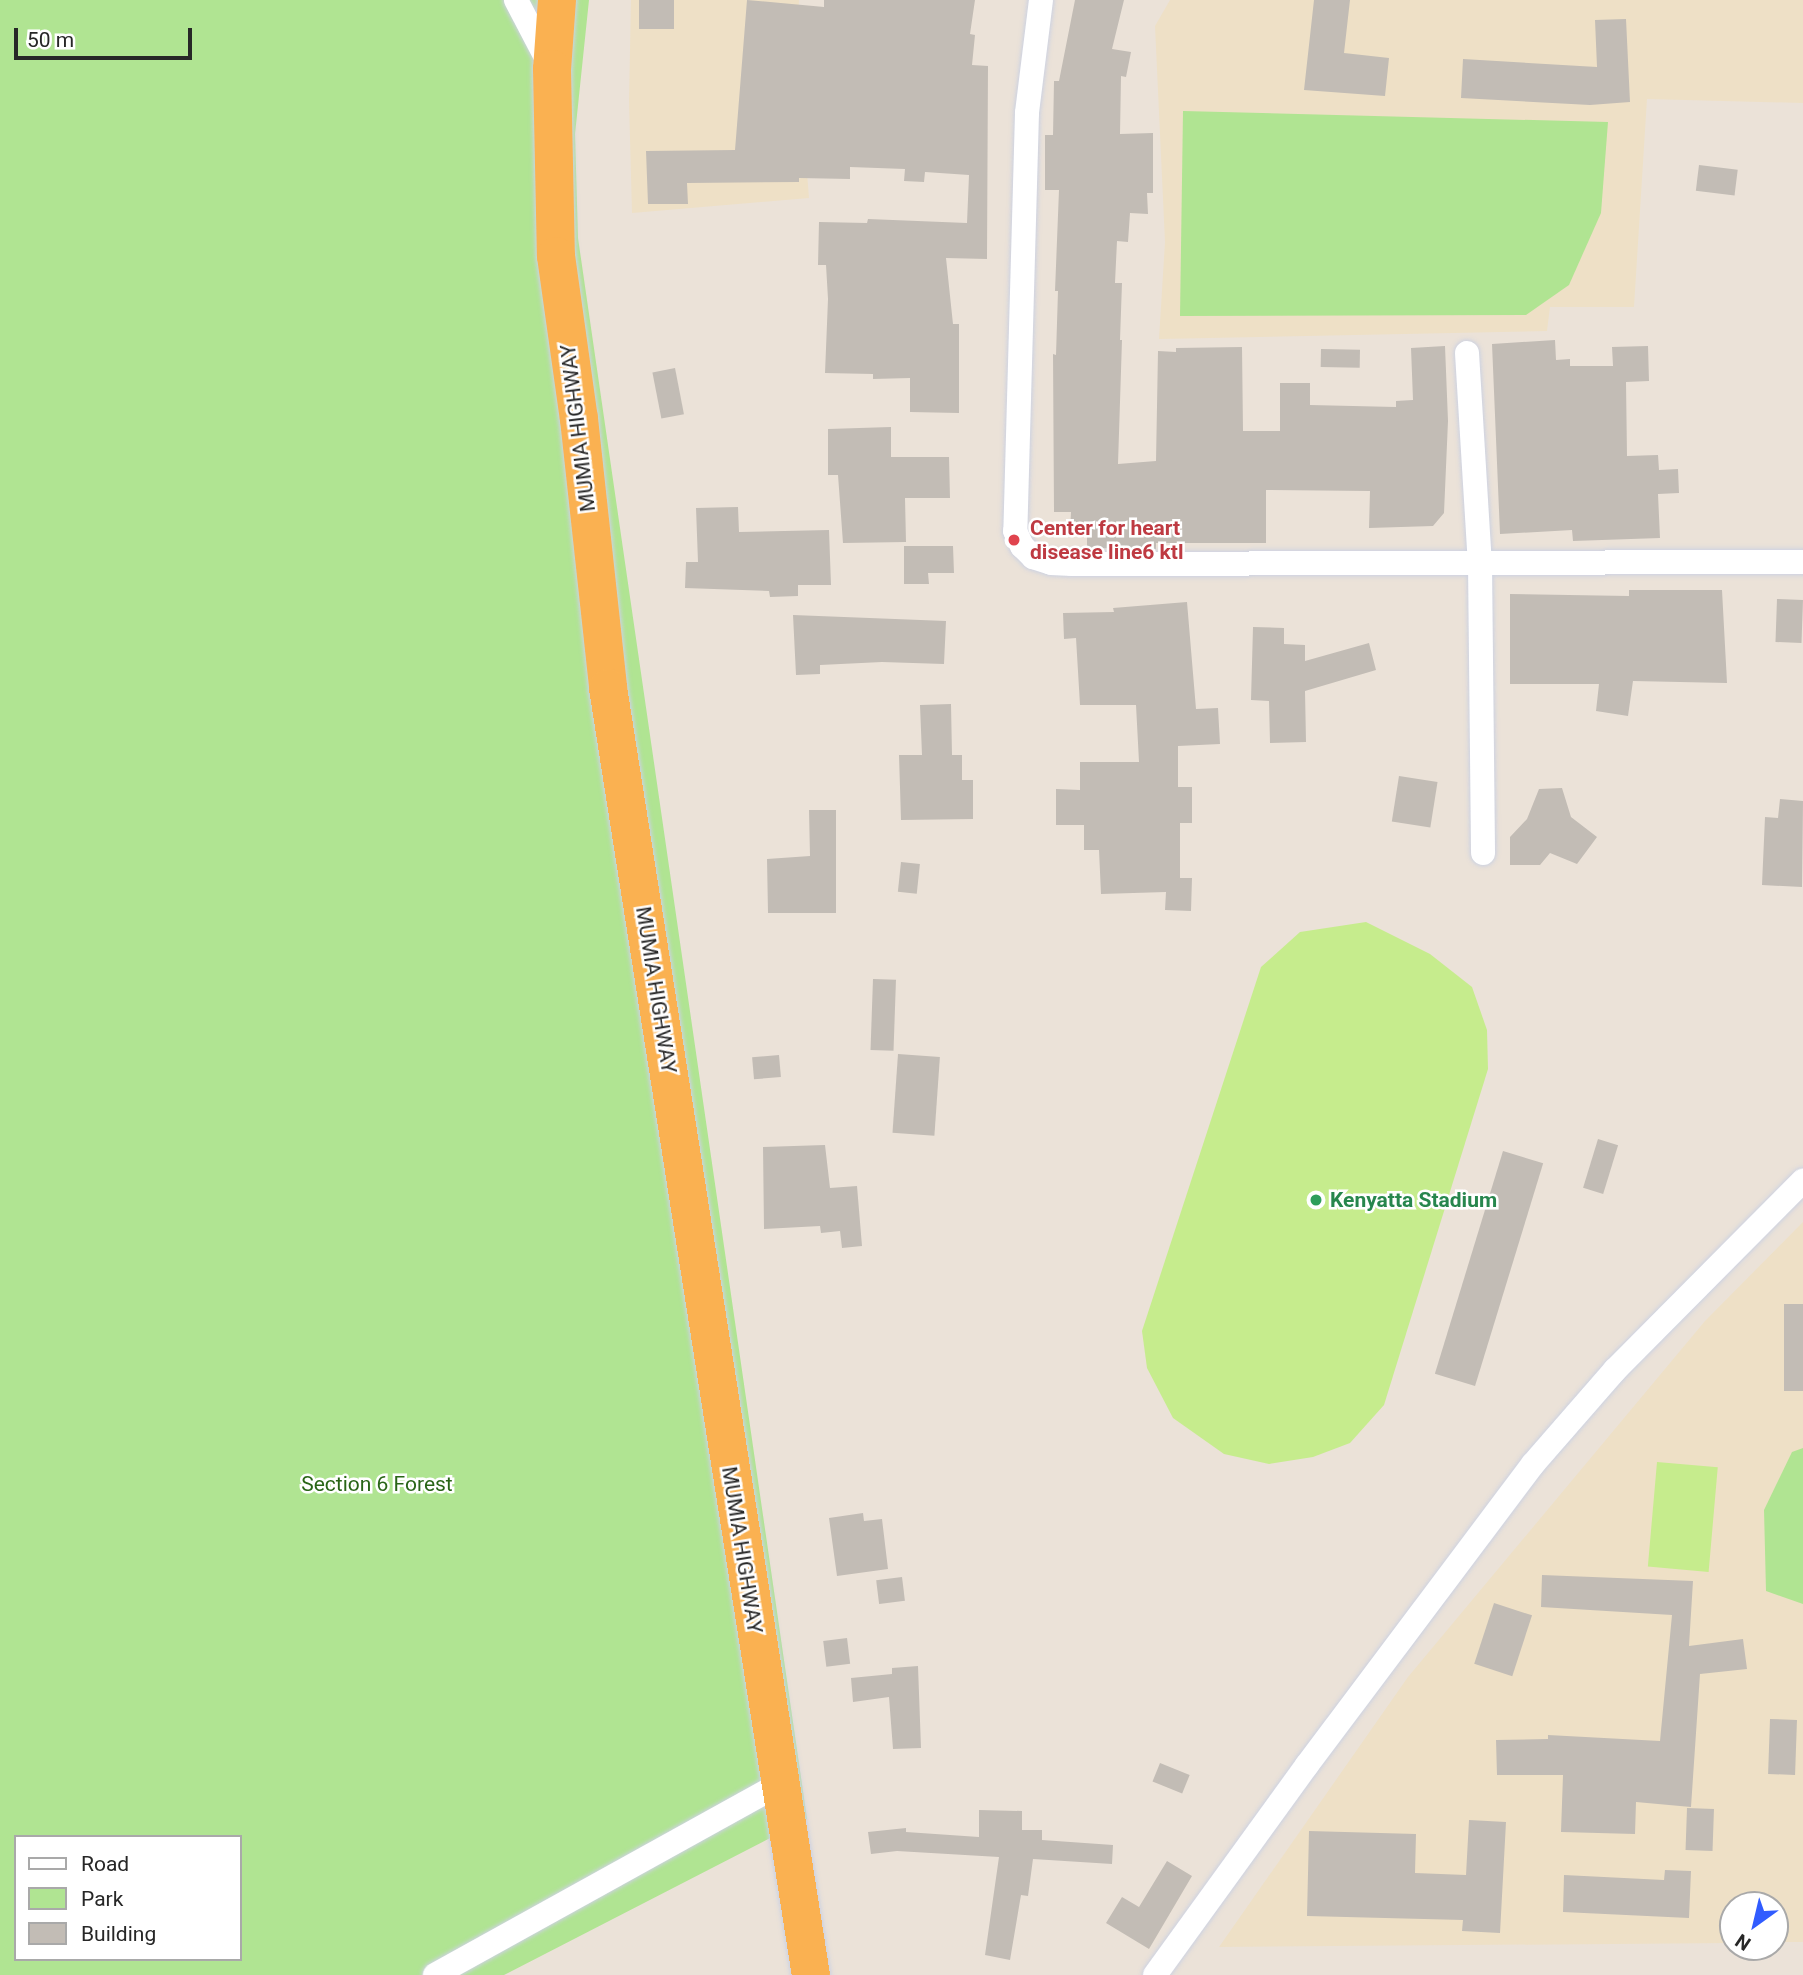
<!DOCTYPE html>
<style>
body{margin:0}
#map{position:relative;width:1803px;height:1975px;overflow:hidden;background:#ebe2d8;font-family:Roboto,sans-serif}
div>[style]{position:absolute}
[style*='--x']{left:calc(var(--x)*1px);top:calc(var(--y)*1px);width:calc(var(--w)*1px);rotate:calc(var(--a)*1deg)}
.education>*{inset:0;background:#eee0c6}
.green>*{inset:0;background:#b0e492}
.pitch>*{inset:0;background:#c6ec8d;transform-origin:0 0}
.building>*{inset:0;background:#c2bcb5;transform-origin:0 0}
.roads{filter:drop-shadow(0 0 2px #cdd2e1) drop-shadow(0 0 2px #cdd2e1)}
.minor>*{height:24px;margin:-12px;padding:0 12px;transform-origin:12px;border-radius:12px;background:#fff}
.trunk>*{height:38px;margin:-19px;padding:0 19px;transform-origin:19px;border-radius:19px;background:#fab151}
.dots>*{width:19px;height:19px;translate:-50% -50%;box-sizing:border-box;border:4px solid #fff;border-radius:50%}
span{translate:-50% -50%;white-space:nowrap;text-align:center;line-height:1.15;-webkit-text-stroke:5px #fff;paint-order:stroke}
.street-label{font-size:21px;color:#272727}
.health-label{font-size:21px;color:#be3a42;font-weight:700}
.left{translate:0 -50%;text-align:left}
.leisure-label{font-size:21px;color:#27864d;font-weight:700}
.park-label{font-size:21px;color:#296517}
.legend{position:absolute;left:14px;top:1835px;width:228px;height:126px;box-sizing:border-box;background:#fff;border:2px solid #a9a9a9;margin:0;padding:9px 12px;list-style:none;font-size:21px;color:#272727}
.legend li{display:flex;align-items:center;gap:14px;height:35px}
.legend b{width:35px;border:2px solid #a9a9a9}
.north{position:absolute;left:1719px;top:1891px;width:70px;height:70px;box-sizing:border-box;background:#fff;border:2px solid #a9a9a9;border-radius:50%;rotate:214deg;font-size:19px;font-weight:700;line-height:28px;text-align:center;color:#272727}
.north::after{content:'';display:block;margin:auto;width:24px;height:32px;background:#315cff;clip-path:polygon(50% 0,100% 100%,50% 72%,0 100%)}
.scale{position:absolute;left:14px;top:28px;width:178px;height:32px;box-sizing:border-box;border:4px solid #272727;border-top:0;padding-left:9px;font-size:21px;line-height:24px;white-space:nowrap;color:#272727;-webkit-text-stroke:5px #fff;paint-order:stroke}
</style>
<div id="map">
<div class="education">
<div style="clip-path:polygon(631px 0,799px 0,792px 133px,804px 135px,809px 198px,632px 213px,629px 101px)"></div>
<div style="clip-path:polygon(1170px 0,1803px 0,1803px 103px,1647px 99px,1634px 307px,1550px 307px,1547px 331px,1159px 339px,1165px 242px,1155px 26px)"></div>
<div style="clip-path:polygon(1803px 1222px,1803px 1942px,1775px 1942px,1775px 1905px,1733px 1905px,1733px 1943px,1219px 1947px,1408px 1677px,1705px 1321px)"></div>
</div>
<div class="green">
<div style="clip-path:polygon(evenodd,0 0,589px 0,575px 134px,578px 238px,807px 1819px,504px 1975px,0 1975px,0 0,16px 1837px,240px 1837px,240px 1959px,16px 1959px,16px 1837px)"></div>
<div style="clip-path:polygon(1183px 111px,1608px 122px,1601px 213px,1569px 285px,1526px 315px,1180px 316px)"></div>
<div style="clip-path:polygon(1803px 1448px,1803px 1604px,1766px 1591px,1764px 1510px,1792px 1452px)"></div>
</div>
<div class="pitch">
<div style="clip-path:polygon(1366px 922px,1430px 954px,1472px 987px,1487px 1030px,1488px 1069px,1384px 1405px,1350px 1443px,1313px 1457px,1269px 1464px,1224px 1454px,1173px 1418px,1147px 1368px,1142px 1331px,1261px 967px,1300px 932px)"></div>
<div style="left:1657px;top:1462px;width:61px;height:105px;rotate:5deg"></div>
</div>
<div class="building">
<div style="left:639px;top:0;width:35px;height:29px"></div>
<div style="clip-path:polygon(747px 0,824px 7px,824px 0,975px 0,970px 34px,975px 35px,972px 65px,988px 66px,987px 259px,946px 258px,953px 324px,959px 324px,959px 413px,910px 412px,910px 378px,873px 379px,873px 374px,825px 373px,828px 299px,826px 265px,818px 265px,819px 222px,867px 223px,868px 219px,967px 223px,969px 175px,925px 172px,924px 182px,904px 181px,905px 169px,850px 167px,850px 179px,799px 178px,799px 182px,687px 183px,688px 204px,648px 204px,646px 151px,735px 150px)"></div>
<div style="clip-path:polygon(1075px 0,1124px 0,1112px 49px,1131px 52px,1126px 77px,1121px 76px,1120px 134px,1153px 133px,1153px 193px,1147px 193px,1148px 214px,1130px 213px,1128px 242px,1117px 241px,1115px 283px,1122px 283px,1120px 340px,1122px 340px,1118px 464px,1156px 461px,1158px 351px,1176px 352px,1176px 348px,1242px 347px,1243px 431px,1280px 431px,1280px 383px,1310px 383px,1310px 405px,1396px 407px,1396px 401px,1413px 400px,1411px 348px,1445px 346px,1448px 421px,1444px 513px,1433px 526px,1369px 528px,1370px 491px,1266px 490px,1266px 543px,1156px 543px,1156px 549px,1087px 548px,1087px 532px,1070px 532px,1071px 512px,1054px 512px,1053px 354px,1056px 355px,1058px 291px,1055px 291px,1059px 190px,1045px 190px,1045px 135px,1053px 135px,1054px 81px,1059px 81px)"></div>
<div style="clip-path:polygon(1314px 0,1350px 0,1344px 53px,1389px 58px,1385px 96px,1304px 90px)"></div>
<div style="clip-path:polygon(1626px 19px,1630px 102px,1590px 105px,1461px 98px,1463px 59px,1597px 67px,1595px 20px)"></div>
<div style="left:1699px;top:165px;width:39px;height:26px;rotate:7deg"></div>
<div style="clip-path:polygon(1555px 340px,1556px 360px,1570px 359px,1570px 366px,1613px 366px,1612px 347px,1648px 346px,1649px 381px,1626px 382px,1627px 456px,1658px 455px,1659px 470px,1678px 469px,1679px 493px,1658px 494px,1660px 538px,1573px 541px,1572px 530px,1500px 534px,1492px 344px)"></div>
<div style="left:1321px;top:349px;width:39px;height:18px;rotate:1deg"></div>
<div style="left:675px;top:368px;width:47px;height:23px;rotate:79deg"></div>
<div style="clip-path:polygon(891px 427px,891px 457px,949px 457px,950px 498px,905px 498px,906px 542px,843px 543px,838px 475px,828px 475px,828px 429px)"></div>
<div style="clip-path:polygon(738px 507px,739px 532px,829px 530px,831px 585px,798px 585px,798px 596px,770px 597px,769px 591px,685px 588px,686px 562px,698px 562px,696px 508px)"></div>
<div style="clip-path:polygon(904px 546px,953px 546px,954px 573px,928px 573px,929px 584px,904px 584px)"></div>
<div style="clip-path:polygon(1629px 590px,1722px 590px,1727px 683px,1633px 681px,1628px 716px,1596px 711px,1599px 684px,1510px 684px,1510px 594px,1629px 596px)"></div>
<div style="left:1777px;top:599px;width:26px;height:43px;rotate:2deg"></div>
<div style="clip-path:polygon(1187px 602px,1196px 709px,1218px 708px,1220px 744px,1178px 746px,1178px 787px,1192px 787px,1192px 823px,1180px 823px,1180px 878px,1192px 878px,1191px 911px,1165px 910px,1166px 892px,1101px 894px,1099px 850px,1084px 850px,1084px 825px,1056px 825px,1056px 789px,1080px 790px,1080px 762px,1139px 762px,1136px 705px,1080px 705px,1076px 638px,1064px 639px,1063px 613px,1114px 612px,1113px 608px)"></div>
<div style="clip-path:polygon(793px 615px,946px 621px,944px 664px,882px 662px,820px 665px,820px 674px,796px 675px)"></div>
<div style="clip-path:polygon(1253px 627px,1284px 628px,1284px 644px,1305px 645px,1305px 661px,1369px 643px,1376px 670px,1305px 691px,1306px 742px,1270px 743px,1269px 701px,1251px 700px)"></div>
<div style="clip-path:polygon(951px 704px,952px 755px,962px 755px,962px 780px,973px 780px,973px 819px,901px 820px,899px 755px,922px 755px,920px 705px)"></div>
<div style="left:1399px;top:776px;width:39px;height:46px;rotate:9deg"></div>
<div style="clip-path:polygon(1562px 788px,1571px 817px,1597px 837px,1577px 864px,1550px 853px,1540px 865px,1510px 865px,1510px 837px,1527px 819px,1539px 789px)"></div>
<div style="clip-path:polygon(1780px 799px,1803px 801px,1802px 887px,1762px 885px,1765px 817px,1778px 818px)"></div>
<div style="clip-path:polygon(809px 810px,836px 810px,836px 913px,768px 913px,767px 859px,810px 856px)"></div>
<div style="left:901px;top:862px;width:19px;height:30px;rotate:6deg"></div>
<div style="left:873px;top:979px;width:23px;height:71px;rotate:2deg"></div>
<div style="left:898px;top:1054px;width:42px;height:79px;rotate:4deg"></div>
<div style="left:779px;top:1055px;width:22px;height:27px;rotate:85deg"></div>
<div style="left:1598px;top:1139px;width:21px;height:51px;rotate:17deg"></div>
<div style="clip-path:polygon(825px 1145px,830px 1188px,857px 1186px,862px 1246px,842px 1248px,840px 1231px,821px 1233px,820px 1226px,764px 1229px,763px 1147px)"></div>
<div style="left:1503px;top:1151px;width:42px;height:233px;rotate:17deg"></div>
<div style="left:1784px;top:1304px;width:19px;height:87px"></div>
<div style="clip-path:polygon(863px 1513px,864px 1521px,882px 1519px,888px 1569px,837px 1576px,829px 1518px)"></div>
<div style="clip-path:polygon(1542px 1575px,1693px 1581px,1689px 1646px,1743px 1639px,1747px 1669px,1700px 1674px,1691px 1807px,1636px 1802px,1635px 1834px,1561px 1832px,1563px 1775px,1497px 1775px,1496px 1740px,1548px 1739px,1548px 1735px,1660px 1741px,1672px 1615px,1541px 1607px)"></div>
<div style="left:902px;top:1577px;width:24px;height:26px;rotate:83deg"></div>
<div style="left:1494px;top:1603px;width:40px;height:64px;rotate:18deg"></div>
<div style="left:847px;top:1638px;width:26px;height:24px;rotate:83deg"></div>
<div style="clip-path:polygon(918px 1666px,921px 1748px,893px 1749px,889px 1697px,853px 1702px,851px 1678px,892px 1674px,892px 1668px)"></div>
<div style="left:1770px;top:1719px;width:27px;height:55px;rotate:2deg"></div>
<div style="left:1160px;top:1763px;width:32px;height:20px;rotate:22deg"></div>
<div style="left:1687px;top:1808px;width:27px;height:42px;rotate:2deg"></div>
<div style="clip-path:polygon(979px 1810px,1022px 1811px,1022px 1830px,1042px 1830px,1042px 1840px,1113px 1845px,1112px 1864px,1033px 1859px,1028px 1896px,1021px 1895px,1010px 1960px,985px 1955px,999px 1857px,897px 1851px,871px 1854px,868px 1832px,906px 1828px,906px 1832px,979px 1837px)"></div>
<div style="clip-path:polygon(1469px 1820px,1506px 1822px,1500px 1933px,1462px 1931px,1463px 1920px,1307px 1916px,1309px 1831px,1416px 1834px,1415px 1873px,1466px 1875px)"></div>
<div style="clip-path:polygon(1167px 1861px,1192px 1876px,1149px 1949px,1106px 1923px,1122px 1897px,1139px 1907px)"></div>
<div style="clip-path:polygon(1665px 1870px,1691px 1871px,1689px 1918px,1563px 1912px,1564px 1875px,1664px 1880px)"></div>
</div>
<div class="roads">
<div class="minor">
<div style="--x:516;--y:0;--w:73;--a:62.4"></div>
<div style="--x:1041;--y:0;--w:114;--a:97.1"></div>
<div style="--x:1027;--y:113;--w:418;--a:91.6"></div>
<div style="--x:1015;--y:531;--w:17;--a:65"></div>
<div style="--x:1022;--y:546;--w:16;--a:45"></div>
<div style="--x:1033;--y:557;--w:19;--a:18"></div>
<div style="--x:1051;--y:563;--w:21;--a:3"></div>
<div style="--x:1072;--y:564;--w:731;--a:-0.16"></div>
<div style="--x:1467;--y:353;--w:210;--a:86.5"></div>
<div style="--x:1480;--y:563;--w:290;--a:89.4"></div>
<div style="--x:435;--y:1975;--w:393;--a:-29"></div>
<div style="--x:1155;--y:1975;--w:259;--a:-54.1"></div>
<div style="--x:1307;--y:1765;--w:376;--a:-53.1"></div>
<div style="--x:1533;--y:1464;--w:125;--a:-48.9"></div>
<div style="--x:1615;--y:1370;--w:267;--a:-45.2"></div>
</div>
<div class="trunk">
<div style="--x:557;--y:0;--w:69;--a:94.1"></div>
<div style="--x:552;--y:69;--w:187;--a:88.8"></div>
<div style="--x:556;--y:256;--w:165;--a:82"></div>
<div style="--x:579;--y:419;--w:271;--a:83.8"></div>
<div style="--x:608;--y:688;--w:1303;--a:81.04"></div>
</div>
</div>
<div class="dots">
<div style="left:1014px;top:540px;background:#e0444e"></div>
<div style="left:1316px;top:1200px;background:#2e9e5b"></div>
</div>
<div class="street-label">
<span style="left:578px;top:428px;rotate:-97deg">MUMIA HIGHWAY</span>
<span style="left:656px;top:990px;rotate:81deg">MUMIA HIGHWAY</span>
<span style="left:742px;top:1550px;rotate:81deg">MUMIA HIGHWAY</span>
</div>
<div class="health-label">
<span class="left" style="left:1030px;top:540px">Center for heart<br>disease line6 ktl</span>
</div>
<div class="leisure-label">
<span class="left" style="left:1330px;top:1200px">Kenyatta Stadium</span>
</div>
<div class="park-label">
<span style="left:377px;top:1484px">Section 6 Forest</span>
</div>
<ul class="legend">
<li><b style="height:9px;background:#fff"></b>Road</li>
<li><b style="height:19px;background:#b0e492"></b>Park</li>
<li><b style="height:19px;background:#c2bcb5"></b>Building</li>
</ul>
<div class="north">N</div>
<div class="scale">50 m</div>
</div>
